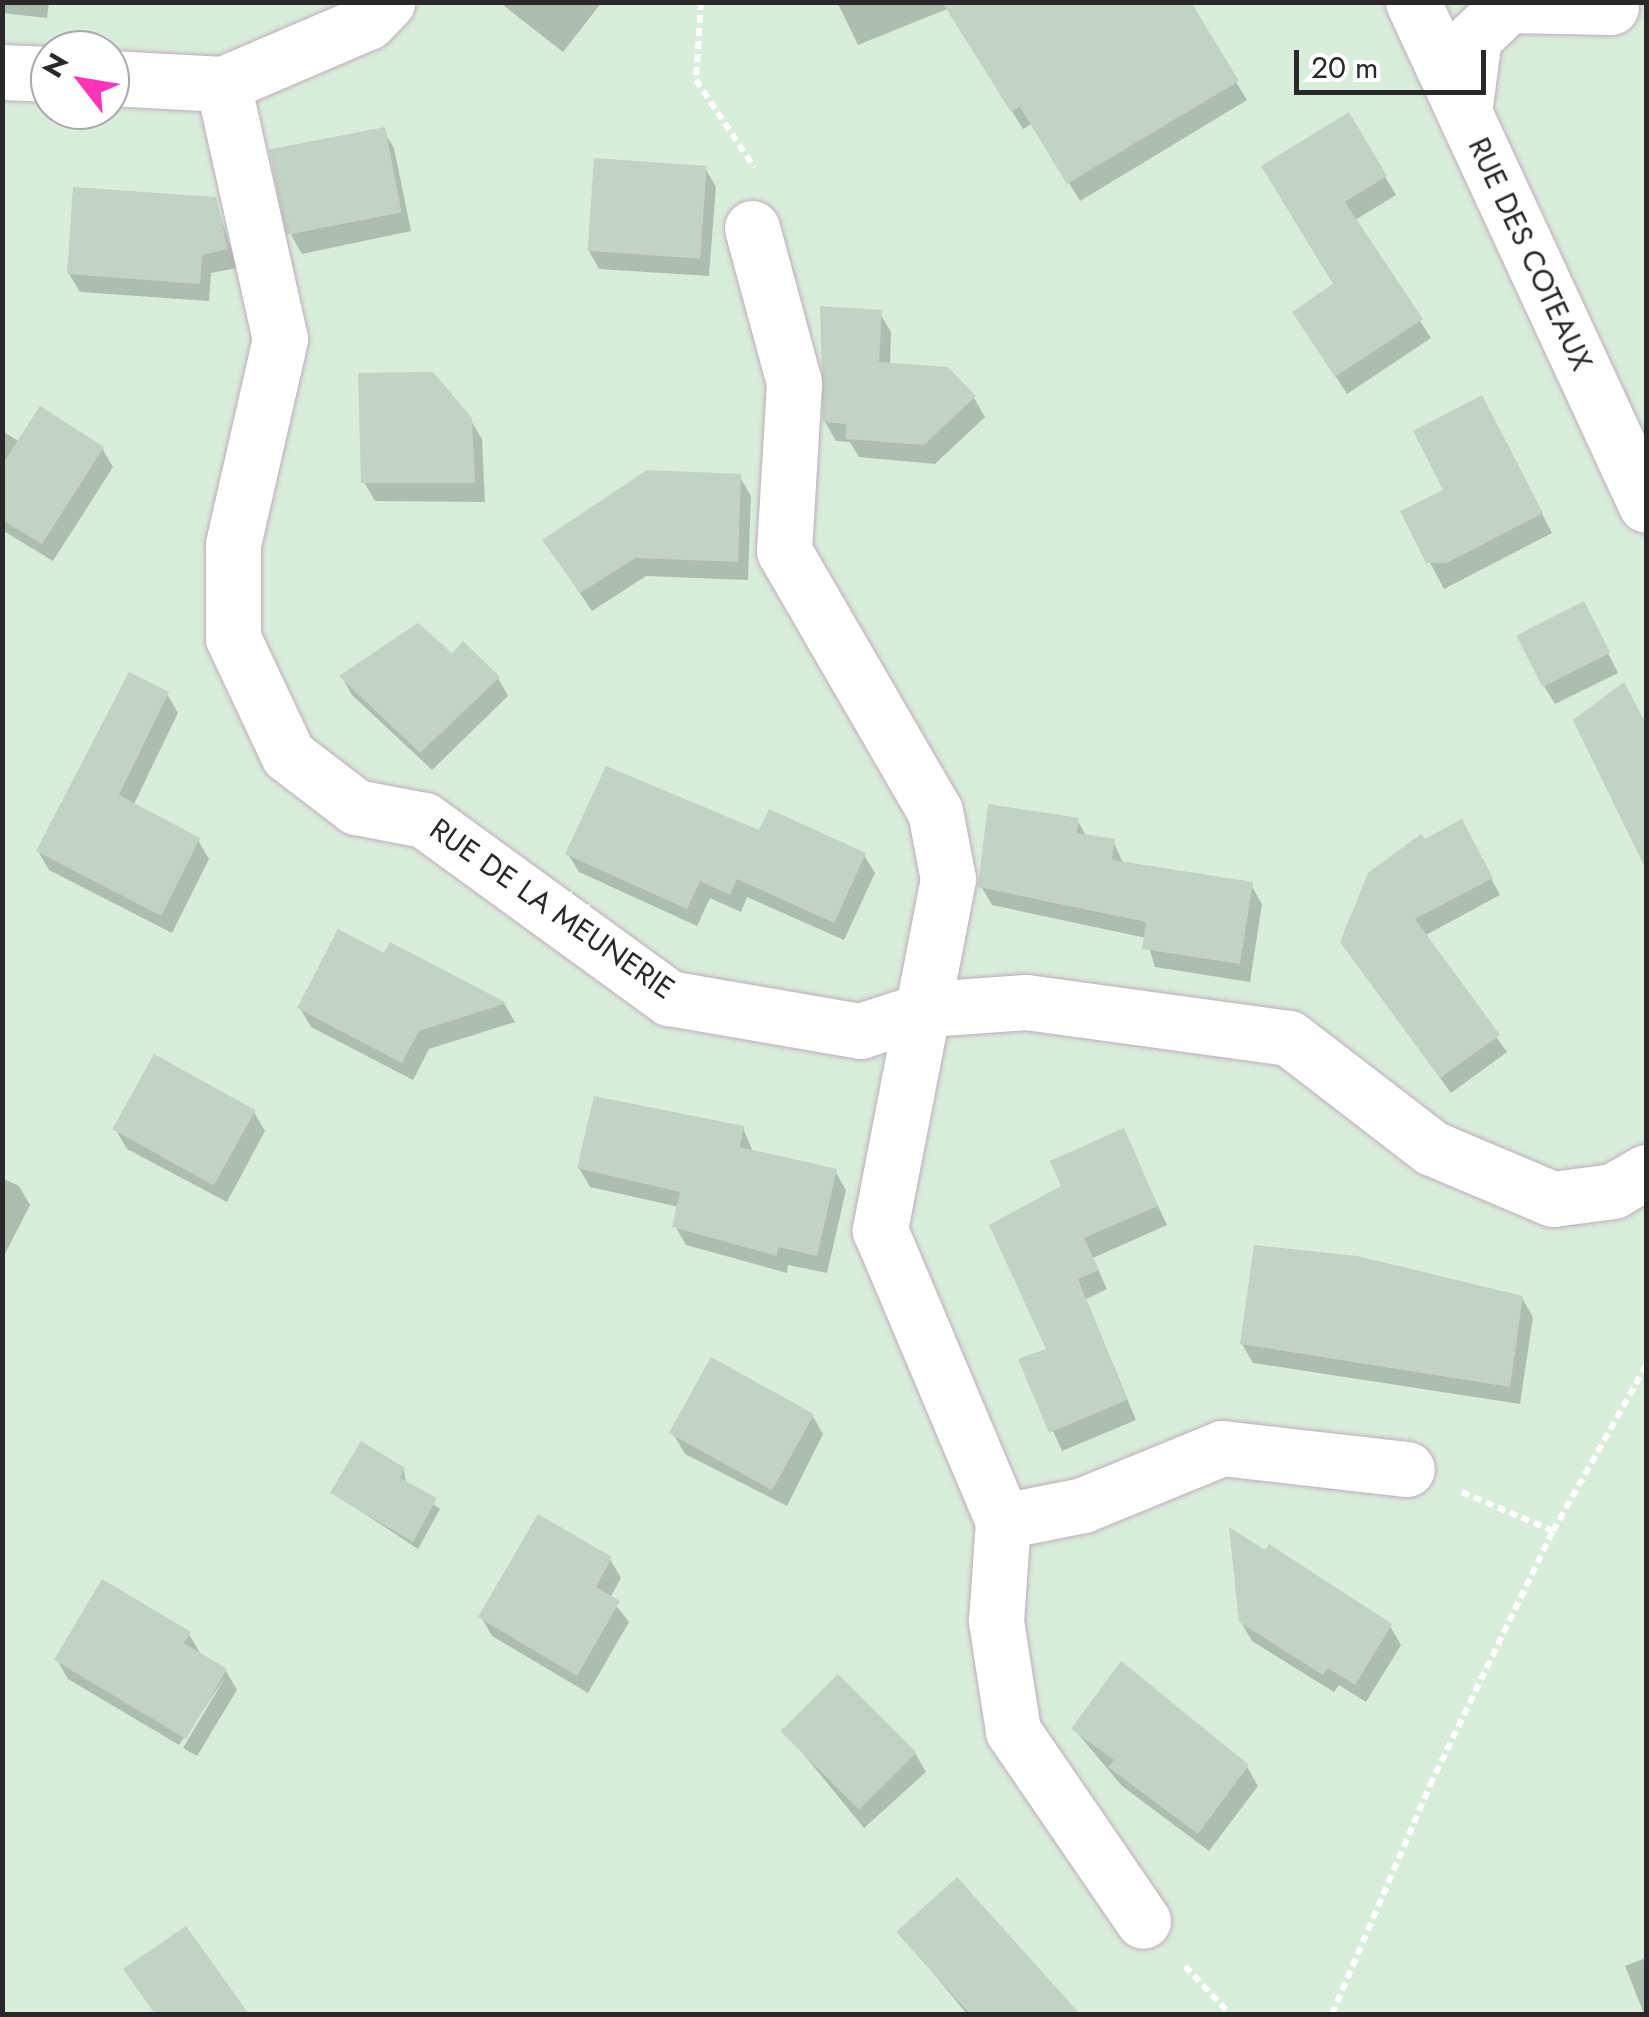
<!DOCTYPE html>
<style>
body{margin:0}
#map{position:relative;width:1649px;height:2017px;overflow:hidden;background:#d9eddb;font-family:Jost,sans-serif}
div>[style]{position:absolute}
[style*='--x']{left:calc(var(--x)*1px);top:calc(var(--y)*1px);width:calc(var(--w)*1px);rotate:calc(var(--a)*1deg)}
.shadow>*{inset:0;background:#0003}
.building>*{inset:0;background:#c2d2c4;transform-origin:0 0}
.path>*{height:6px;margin-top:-3px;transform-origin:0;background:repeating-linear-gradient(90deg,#fff 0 8px,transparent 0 13px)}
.roads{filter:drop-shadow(0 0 2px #bfadb9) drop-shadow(0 0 2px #bfadb9)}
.minor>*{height:55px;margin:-27.5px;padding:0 27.5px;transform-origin:27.5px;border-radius:27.5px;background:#fff}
span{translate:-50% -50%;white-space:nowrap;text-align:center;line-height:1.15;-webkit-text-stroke:9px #fff;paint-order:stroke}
.street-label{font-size:30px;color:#292929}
.frame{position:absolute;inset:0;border:5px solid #292929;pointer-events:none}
.north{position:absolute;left:30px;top:30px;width:100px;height:100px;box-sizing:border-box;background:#fff;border:2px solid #a9a9a9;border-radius:50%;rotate:301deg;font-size:28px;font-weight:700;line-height:40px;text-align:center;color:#292929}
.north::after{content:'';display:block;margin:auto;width:35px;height:45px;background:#ff34bb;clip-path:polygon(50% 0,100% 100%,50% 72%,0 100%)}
.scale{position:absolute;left:1294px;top:50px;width:192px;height:45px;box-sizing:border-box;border:5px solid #292929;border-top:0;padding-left:12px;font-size:30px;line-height:35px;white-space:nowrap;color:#292929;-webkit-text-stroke:8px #fff;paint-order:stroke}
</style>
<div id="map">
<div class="shadow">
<div style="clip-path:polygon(2px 2px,49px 2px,47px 18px,2px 13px)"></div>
<div style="clip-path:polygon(499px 2px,602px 2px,563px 52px)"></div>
<div style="clip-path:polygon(837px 2px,1188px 2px,1247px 100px,1080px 201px,1033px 123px,1023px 129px,947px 9px,858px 45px)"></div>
<div style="clip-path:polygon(1348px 115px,1396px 195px,1355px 220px,1431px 338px,1347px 394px,1306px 330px,1336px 285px)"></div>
<div style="clip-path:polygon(383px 130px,394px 148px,411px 231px,302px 254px,291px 235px)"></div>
<div style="clip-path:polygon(705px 168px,716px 187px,709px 276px,599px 269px,589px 251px)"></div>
<div style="clip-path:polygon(215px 199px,237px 268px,211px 273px,209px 301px,80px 292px,69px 274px)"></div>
<div style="clip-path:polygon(880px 313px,891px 332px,890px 365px,974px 398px,985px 417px,935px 464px,859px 457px,850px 442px,836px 441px,825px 422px)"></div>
<div style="clip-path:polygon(1492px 417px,1552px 533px,1444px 589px,1403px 512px,1446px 491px)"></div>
<div style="clip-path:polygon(470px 419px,482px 439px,485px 502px,375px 501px,364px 482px)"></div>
<div style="clip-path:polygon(4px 432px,20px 442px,102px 448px,113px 467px,53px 561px,2px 530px)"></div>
<div style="clip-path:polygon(740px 477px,751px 496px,748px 580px,646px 576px,592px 611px,557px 559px)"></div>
<div style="clip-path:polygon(1593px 623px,1618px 673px,1555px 704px,1544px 686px)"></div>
<div style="clip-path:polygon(452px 657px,498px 678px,508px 696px,432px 770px,352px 695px,342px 677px)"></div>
<div style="clip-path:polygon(167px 694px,178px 713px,133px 806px,198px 840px,209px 859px,172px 933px,49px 870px,38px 851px)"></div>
<div style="clip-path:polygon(1634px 704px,1646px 727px,1646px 864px,1576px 721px)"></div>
<div style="clip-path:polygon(1077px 820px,1087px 837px,1113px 841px,1124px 865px,1251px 885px,1262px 904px,1250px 982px,1155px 967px,1146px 938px,992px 905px,981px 886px)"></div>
<div style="clip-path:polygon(1461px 822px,1500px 895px,1424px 936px,1507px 1052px,1451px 1093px,1353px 959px,1424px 842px)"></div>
<div style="clip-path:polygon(760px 833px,864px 855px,875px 873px,844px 940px,747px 897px,741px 912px,710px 898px,697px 926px,579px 872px,568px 854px)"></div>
<div style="clip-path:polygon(391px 945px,505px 1005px,515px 1022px,429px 1049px,413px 1080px,311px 1027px,300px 1008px,385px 956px)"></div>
<div style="clip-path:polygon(254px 1112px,265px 1131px,227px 1202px,127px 1149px,116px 1130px)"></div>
<div style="clip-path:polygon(743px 1128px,753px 1152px,835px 1171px,846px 1190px,827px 1273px,788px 1265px,787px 1273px,686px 1245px,675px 1226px,679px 1207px,590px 1187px,579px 1168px)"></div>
<div style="clip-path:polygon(1123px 1131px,1167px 1225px,1093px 1258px,1107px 1289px,1086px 1299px,1136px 1420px,1062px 1451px,1021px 1360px,1050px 1350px,1065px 1188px)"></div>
<div style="clip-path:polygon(2px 1178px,19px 1186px,30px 1205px,2px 1260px)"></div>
<div style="clip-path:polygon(1522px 1298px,1533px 1317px,1520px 1404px,1253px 1363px,1242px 1344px)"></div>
<div style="clip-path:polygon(812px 1415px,823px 1434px,787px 1506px,685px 1454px,674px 1435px)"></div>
<div style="clip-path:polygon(404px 1470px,406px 1484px,440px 1509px,418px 1549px,333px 1493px)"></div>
<div style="clip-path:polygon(610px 1559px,621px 1578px,610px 1598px,629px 1622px,588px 1693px,492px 1636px,481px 1617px)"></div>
<div style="clip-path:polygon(1241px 1622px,1390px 1626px,1401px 1645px,1366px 1702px,1339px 1685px,1334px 1692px,1252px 1641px)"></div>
<div style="clip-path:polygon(189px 1634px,200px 1653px,226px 1671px,237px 1690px,197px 1756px,183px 1748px,226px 1676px,179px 1745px,68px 1679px,57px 1660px)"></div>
<div style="clip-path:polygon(1121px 1665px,1247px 1767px,1258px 1786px,1209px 1851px,1122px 1786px,1074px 1729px)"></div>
<div style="clip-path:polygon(782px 1728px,915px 1753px,926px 1772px,864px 1828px)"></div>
<div style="clip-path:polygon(899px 1932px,1060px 1995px,1071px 2014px,967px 2014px)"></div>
<div style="clip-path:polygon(1646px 1958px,1646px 2014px,1644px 2014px,1625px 1966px)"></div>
</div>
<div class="building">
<div style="clip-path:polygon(942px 2px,1191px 2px,1239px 81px,1067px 184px,1020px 107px,1011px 112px)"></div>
<div style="clip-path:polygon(1349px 112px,1387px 176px,1345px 202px,1423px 319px,1335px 377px,1292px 312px,1333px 284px,1261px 166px)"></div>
<div style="left:385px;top:127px;width:87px;height:118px;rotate:79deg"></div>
<div style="left:594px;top:158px;width:113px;height:93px;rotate:4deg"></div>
<div style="clip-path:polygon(73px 187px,216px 197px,228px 249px,202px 255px,200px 284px,67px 274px)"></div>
<div style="clip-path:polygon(820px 306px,882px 310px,879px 362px,948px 367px,976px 396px,924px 445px,846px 439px,846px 424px,823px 422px)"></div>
<div style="clip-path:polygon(433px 372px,472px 418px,475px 483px,361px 483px,358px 373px)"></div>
<div style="clip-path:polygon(1482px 395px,1543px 513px,1447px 563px,1426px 563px,1400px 511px,1443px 490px,1413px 431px)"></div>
<div style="clip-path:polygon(40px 406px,104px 447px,42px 544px,2px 520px,2px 465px)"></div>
<div style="clip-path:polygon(647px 470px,741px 474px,738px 562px,635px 558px,580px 593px,542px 540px)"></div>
<div style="left:1584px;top:601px;width:58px;height:76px;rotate:63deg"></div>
<div style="clip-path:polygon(418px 623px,452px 653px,463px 641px,500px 677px,420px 753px,339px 676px)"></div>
<div style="clip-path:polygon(129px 672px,169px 692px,119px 795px,200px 838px,161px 916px,36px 851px)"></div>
<div style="clip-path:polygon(1624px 682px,1646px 724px,1646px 870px,1573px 720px)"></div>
<div style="clip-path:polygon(606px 766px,759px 830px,769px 809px,866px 853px,834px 923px,737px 879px,730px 895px,700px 881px,687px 909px,565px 854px)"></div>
<div style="clip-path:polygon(988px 804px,1079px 818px,1077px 833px,1115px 839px,1112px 860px,1253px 882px,1240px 964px,1142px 949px,1146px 922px,978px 887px)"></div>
<div style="clip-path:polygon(1462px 819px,1493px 878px,1415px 919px,1500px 1035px,1440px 1078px,1340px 942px,1368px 873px,1421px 834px,1425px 839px)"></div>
<div style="clip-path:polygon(338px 929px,384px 953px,390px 942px,507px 1003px,419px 1031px,402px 1063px,297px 1008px)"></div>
<div style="left:154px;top:1054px;width:116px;height:86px;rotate:29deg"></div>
<div style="clip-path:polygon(594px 1096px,744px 1126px,740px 1147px,837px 1169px,817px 1256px,778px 1247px,777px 1256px,672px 1227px,680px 1192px,577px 1168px)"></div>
<div style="clip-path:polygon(1124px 1128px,1158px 1206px,1084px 1238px,1099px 1270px,1078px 1279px,1127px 1400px,1049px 1433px,1018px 1359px,1046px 1349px,989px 1225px,1061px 1186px,1050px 1161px)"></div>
<div style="clip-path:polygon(1254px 1245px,1357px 1256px,1523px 1296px,1510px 1387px,1240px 1344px)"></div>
<div style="left:711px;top:1357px;width:118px;height:87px;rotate:29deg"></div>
<div style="clip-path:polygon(361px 1441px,405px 1468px,400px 1478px,437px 1498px,413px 1542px,330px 1493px)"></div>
<div style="clip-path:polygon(538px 1514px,612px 1557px,596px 1587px,620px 1601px,577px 1676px,478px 1617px)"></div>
<div style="clip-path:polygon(1229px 1527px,1265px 1550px,1269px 1544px,1392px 1624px,1355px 1685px,1328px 1668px,1323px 1675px,1239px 1622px)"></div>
<div style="clip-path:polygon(102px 1579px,191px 1632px,184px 1643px,227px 1669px,186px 1739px,54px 1660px)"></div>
<div style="clip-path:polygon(1121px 1661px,1249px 1765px,1198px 1834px,1108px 1767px,1114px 1760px,1071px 1729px)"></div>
<div style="left:838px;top:1674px;width:111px;height:81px;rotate:45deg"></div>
<div style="clip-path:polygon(957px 1877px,1080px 2014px,970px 2014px,896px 1932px)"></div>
<div style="clip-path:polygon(186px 1926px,249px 2014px,155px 2014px,123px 1969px)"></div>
</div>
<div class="path">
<div style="--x:701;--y:2;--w:78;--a:93.7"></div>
<div style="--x:696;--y:80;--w:105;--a:56.3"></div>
<div style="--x:1462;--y:1492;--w:99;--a:23.2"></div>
<div style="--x:1185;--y:1966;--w:66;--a:46.8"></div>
<div style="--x:1332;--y:2014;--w:249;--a:-66.8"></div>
<div style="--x:1430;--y:1785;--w:282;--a:-64.2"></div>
<div style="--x:1553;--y:1531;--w:189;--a:-60.6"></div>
</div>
<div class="roads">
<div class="minor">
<div style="--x:1413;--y:2;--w:554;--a:65.15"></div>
<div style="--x:2;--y:72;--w:48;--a:2.4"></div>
<div style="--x:110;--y:78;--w:113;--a:3"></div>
<div style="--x:223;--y:84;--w:158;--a:-23.2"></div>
<div style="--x:368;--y:22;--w:28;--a:-46"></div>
<div style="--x:223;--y:84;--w:261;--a:77.4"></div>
<div style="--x:280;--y:339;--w:211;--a:102.9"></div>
<div style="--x:233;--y:545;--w:93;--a:90"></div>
<div style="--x:233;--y:638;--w:129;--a:64.8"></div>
<div style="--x:288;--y:755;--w:86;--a:37.4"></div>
<div style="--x:356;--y:807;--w:69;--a:10.8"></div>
<div style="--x:424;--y:820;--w:303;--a:36"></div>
<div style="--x:669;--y:998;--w:194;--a:9.8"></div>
<div style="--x:860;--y:1031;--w:71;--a:-17.9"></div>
<div style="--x:928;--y:1009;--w:98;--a:-4.1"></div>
<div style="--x:1026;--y:1002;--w:265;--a:7.8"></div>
<div style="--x:1289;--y:1038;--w:180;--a:37.6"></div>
<div style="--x:1432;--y:1148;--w:131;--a:22.9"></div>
<div style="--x:1553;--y:1199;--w:61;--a:-7.6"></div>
<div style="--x:1613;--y:1191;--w:38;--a:-30"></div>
<div style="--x:1464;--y:112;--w:75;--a:-82.3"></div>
<div style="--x:1474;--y:38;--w:47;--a:-44.1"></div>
<div style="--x:1508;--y:5;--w:103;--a:1.1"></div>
<div style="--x:752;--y:228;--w:161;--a:74.8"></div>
<div style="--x:794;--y:383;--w:168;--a:93.4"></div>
<div style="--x:784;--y:551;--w:301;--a:59.9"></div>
<div style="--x:935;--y:811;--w:69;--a:79.2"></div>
<div style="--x:948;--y:879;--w:358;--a:101"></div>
<div style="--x:880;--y:1230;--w:316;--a:67.1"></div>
<div style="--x:1003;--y:1521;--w:100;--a:94"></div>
<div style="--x:996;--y:1621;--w:111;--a:81.2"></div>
<div style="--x:1013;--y:1731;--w:230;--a:55.6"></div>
<div style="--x:1003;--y:1521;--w:82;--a:-11.3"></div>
<div style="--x:1083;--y:1505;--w:150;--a:-22.3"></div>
<div style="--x:1222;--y:1448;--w:186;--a:6.5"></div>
</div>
</div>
<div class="street-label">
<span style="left:1530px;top:254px;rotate:65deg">RUE DES COTEAUX</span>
<span style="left:552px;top:909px;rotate:35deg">RUE DE LA MEUNERIE</span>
</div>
<div class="frame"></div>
<div class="north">N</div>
<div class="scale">20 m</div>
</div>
